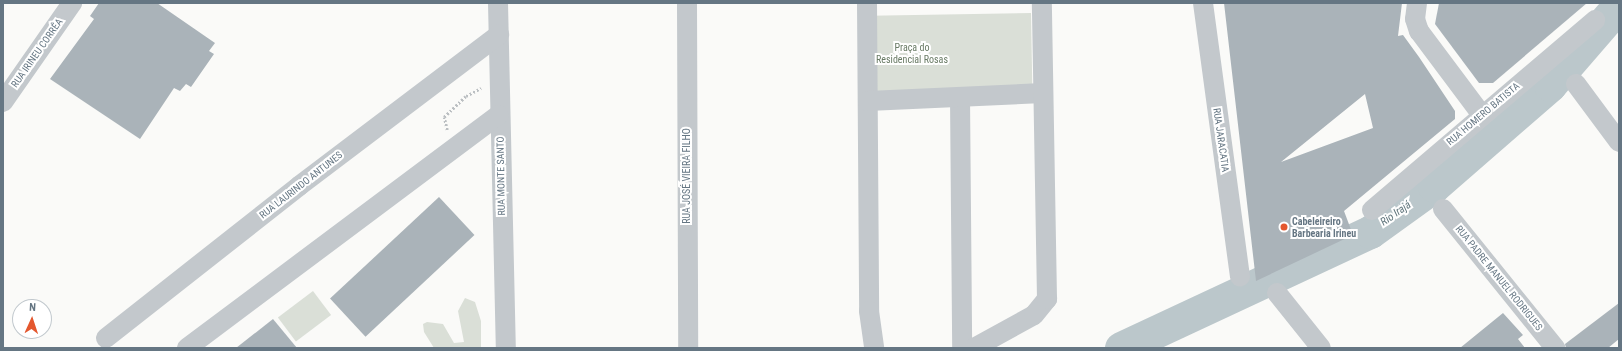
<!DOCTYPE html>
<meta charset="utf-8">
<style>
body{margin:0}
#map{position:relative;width:1622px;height:351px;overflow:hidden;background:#fafaf8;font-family:"Roboto Condensed",sans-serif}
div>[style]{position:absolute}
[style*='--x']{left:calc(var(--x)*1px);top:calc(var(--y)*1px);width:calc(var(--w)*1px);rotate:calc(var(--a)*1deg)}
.green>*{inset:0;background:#dadfd7;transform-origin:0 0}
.river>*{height:33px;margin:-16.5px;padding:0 16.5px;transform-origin:16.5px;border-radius:16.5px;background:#bbc7cb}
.building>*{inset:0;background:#aab3b9;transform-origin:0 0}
.path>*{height:2.5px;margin-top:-1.25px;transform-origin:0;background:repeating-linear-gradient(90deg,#bbbfc2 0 2px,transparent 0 4px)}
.minor>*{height:20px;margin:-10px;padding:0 10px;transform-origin:10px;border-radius:10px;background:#c3c8cc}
.dots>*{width:11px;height:11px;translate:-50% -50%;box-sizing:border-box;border:2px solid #fff;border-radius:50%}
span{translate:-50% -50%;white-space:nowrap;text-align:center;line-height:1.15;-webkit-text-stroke:4px #fff;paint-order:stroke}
.park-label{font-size:10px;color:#687a64}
.street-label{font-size:10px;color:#657683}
.poi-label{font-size:10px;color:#657683;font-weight:700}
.left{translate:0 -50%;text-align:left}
.water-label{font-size:11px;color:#60757c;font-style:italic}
.frame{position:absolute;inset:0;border:4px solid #657683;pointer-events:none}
.north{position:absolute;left:12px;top:299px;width:40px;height:40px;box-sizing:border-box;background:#fff;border:1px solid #c1c8cd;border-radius:50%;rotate:3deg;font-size:11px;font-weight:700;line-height:16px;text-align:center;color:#657683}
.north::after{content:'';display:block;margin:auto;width:14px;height:18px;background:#e4572e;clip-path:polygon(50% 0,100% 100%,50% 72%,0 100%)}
</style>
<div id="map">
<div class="green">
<div style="left:1031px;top:13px;width:77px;height:161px;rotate:89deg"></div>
<div style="left:313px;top:291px;width:30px;height:44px;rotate:53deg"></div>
<div style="clip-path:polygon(465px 298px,475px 302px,481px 321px,481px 348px,434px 348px,424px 332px,423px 324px,427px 322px,443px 324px,454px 343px,464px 342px,458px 311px)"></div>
</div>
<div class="river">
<div style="--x:1121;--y:348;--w:275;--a:-25"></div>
<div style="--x:1370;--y:232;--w:79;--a:-35.7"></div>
<div style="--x:1434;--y:186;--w:154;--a:-41"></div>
<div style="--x:1550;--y:85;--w:106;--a:-49.2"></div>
</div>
<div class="building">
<div style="clip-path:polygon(99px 3px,157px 3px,215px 43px,209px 51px,214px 54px,191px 87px,186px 84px,180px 91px,174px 88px,140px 139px,50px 79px,94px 19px,90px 16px)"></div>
<div style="clip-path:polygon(evenodd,1224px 3px,1402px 3px,1398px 36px,1403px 35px,1419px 57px,1455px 111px,1455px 119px,1344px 211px,1353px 235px,1256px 281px,1224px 3px,1365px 94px,1373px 128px,1281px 162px,1365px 94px)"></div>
<div style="clip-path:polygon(1439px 3px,1587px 3px,1493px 83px,1479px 83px,1435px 24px)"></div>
<div style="left:439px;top:197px;width:52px;height:149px;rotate:47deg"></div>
<div style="clip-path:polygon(1619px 303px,1619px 339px,1608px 348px,1566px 348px,1565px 344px)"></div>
<div style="clip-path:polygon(1503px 313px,1523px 335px,1518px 339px,1525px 348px,1460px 348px)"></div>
<div style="clip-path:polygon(273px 319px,297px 348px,236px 348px)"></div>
</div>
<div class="path">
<div style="--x:447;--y:130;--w:13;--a:-103"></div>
<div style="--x:444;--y:117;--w:30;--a:-44"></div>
<div style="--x:466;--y:96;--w:17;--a:-28"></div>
</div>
<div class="minor">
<div style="--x:498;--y:3;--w:345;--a:88.7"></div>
<div style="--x:687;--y:3;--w:345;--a:89.8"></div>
<div style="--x:867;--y:3;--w:308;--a:89.6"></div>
<div style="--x:869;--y:311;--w:37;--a:82"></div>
<div style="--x:1203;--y:3;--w:276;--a:82.3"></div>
<div style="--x:1417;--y:3;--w:16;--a:97"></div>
<div style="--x:1415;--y:19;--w:13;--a:72"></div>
<div style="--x:1419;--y:31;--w:104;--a:53.2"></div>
<div style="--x:1576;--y:84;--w:72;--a:53.4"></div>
<div style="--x:960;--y:97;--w:251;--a:89.5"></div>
<div style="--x:868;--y:101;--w:175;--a:-2.6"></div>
<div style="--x:3;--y:102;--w:121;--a:-55.1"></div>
<div style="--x:1443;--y:209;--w:179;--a:51.1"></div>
<div style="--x:1372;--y:210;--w:293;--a:-40.4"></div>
<div style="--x:1277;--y:293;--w:70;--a:51.3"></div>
<div style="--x:106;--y:338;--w:246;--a:-38.2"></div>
<div style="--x:299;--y:186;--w:251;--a:-37.1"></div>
<div style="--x:187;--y:348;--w:389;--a:-36.8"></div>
<div style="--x:974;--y:348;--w:68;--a:-28.8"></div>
<div style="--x:1034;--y:315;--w:21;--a:-51"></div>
<div style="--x:1047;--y:299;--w:296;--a:-91"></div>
</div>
<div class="dots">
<div style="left:1284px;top:227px;background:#e4572e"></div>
</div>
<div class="park-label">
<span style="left:912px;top:53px">Praça do<br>Residencial Rosas</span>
</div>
<div class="street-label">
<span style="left:37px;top:53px;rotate:-55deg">RUA IRINEU CORRÊA</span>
<span style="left:1483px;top:114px;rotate:-40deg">RUA HOMERO BATISTA</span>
<span style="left:1221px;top:140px;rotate:82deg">RUA JARACATIA</span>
<span style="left:501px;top:176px;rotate:-91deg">RUA MONTE SANTO</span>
<span style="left:687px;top:176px;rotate:-90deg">RUA JOSÉ VIEIRA FILHO</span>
<span style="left:301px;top:185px;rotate:-38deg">RUA LAURINDO ANTUNES</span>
<span style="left:1499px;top:278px;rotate:51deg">RUA PADRE MANUEL RODRIGUES</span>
</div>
<div class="poi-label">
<span class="left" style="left:1292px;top:227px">Cabeleireiro<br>Barbearia Irineu</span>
</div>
<div class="water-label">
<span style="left:1396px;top:214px;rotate:-35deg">Rio Irajá</span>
</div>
<div class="frame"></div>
<div class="north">N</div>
</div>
